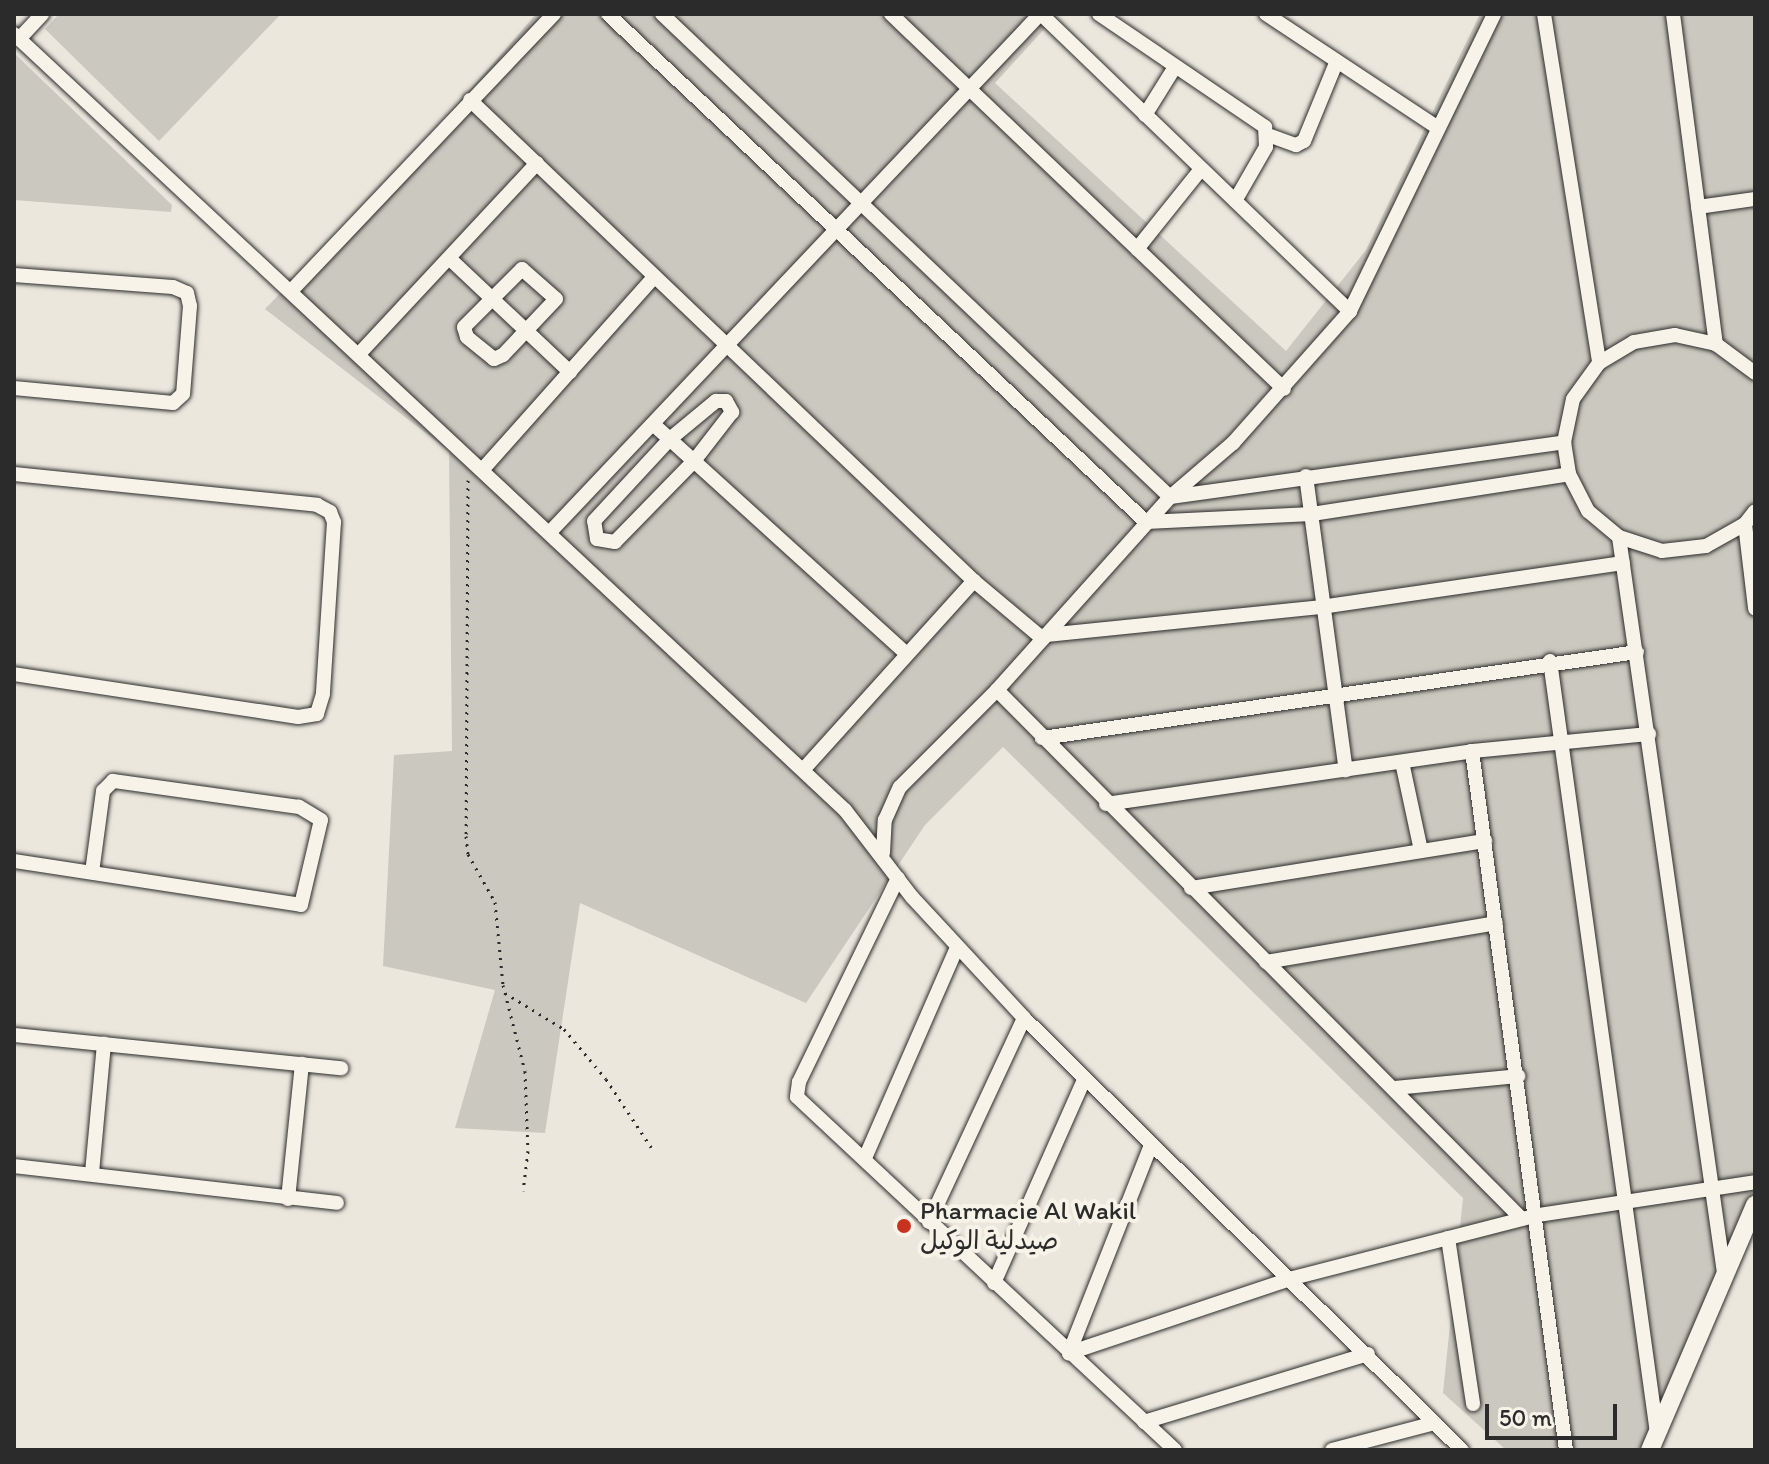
<!DOCTYPE html>
<meta charset="utf-8">
<style>
body{margin:0}
#map{position:relative;width:1769px;height:1464px;overflow:hidden;background:#ebe7dd;font-family:Itim,"Playpen Sans Arabic",sans-serif}
div>[style]{position:absolute}
[style*='--x']{left:calc(var(--x)*1px);top:calc(var(--y)*1px);width:calc(var(--w)*1px);rotate:calc(var(--a)*1deg)}
.green>*{inset:0;background:#cbc8bf}
.path>*{height:3px;margin-top:-1.5px;transform-origin:0;background:repeating-linear-gradient(90deg,#2b2b2b 0 2px,transparent 0 8px)}
.roads{filter:drop-shadow(0 0 2px #2b2b2b) drop-shadow(0 0 2px #2b2b2b)}
.minor>*{height:14px;margin:-7px;padding:0 7px;transform-origin:7px;border-radius:7px;background:#f7f3e8}
.tertiary>*{height:18px;margin:-9px;padding:0 9px;transform-origin:9px;border-radius:9px;background:#f7f3e8}
.dots>*{width:22px;height:22px;translate:-50% -50%;box-sizing:border-box;border:4px solid #f7f3e8;border-radius:50%}
span{translate:-50% -50%;white-space:nowrap;text-align:center;line-height:1.15;-webkit-text-stroke:8px #f7f3e8;paint-order:stroke}
.poi-label{font-size:26px;color:#2b2b2b}
.left{translate:0 -50%;text-align:left}
.frame{position:absolute;inset:0;border:16px solid #2b2b2b;pointer-events:none}
.scale{position:absolute;left:1485px;top:1404px;width:132px;height:36px;box-sizing:border-box;border:4px solid #2b2b2b;border-top:0;padding-left:10px;font-size:24px;line-height:28px;white-space:nowrap;color:#2b2b2b;-webkit-text-stroke:6px #f7f3e8;paint-order:stroke}
</style>
<div id="map">
<div class="green">
<div style="clip-path:polygon(59px 14px,281px 14px,159px 141px,45px 29px)"></div>
<div style="clip-path:polygon(536px 14px,1058px 14px,995px 83px,1286px 351px,1366px 250px,1480px 14px,1755px 14px,1755px 1203px,1653px 1450px,1506px 1450px,1443px 1393px,1463px 1198px,1003px 747px,925px 825px,806px 1003px,580px 903px,545px 1133px,455px 1128px,495px 990px,383px 966px,394px 755px,452px 751px,449px 451px,265px 309px,410px 159px)"></div>
<div style="clip-path:polygon(14px 53px,172px 205px,171px 212px,14px 200px)"></div>
</div>
<div class="path">
<div style="--x:468;--y:480;--w:356;--a:90.3"></div>
<div style="--x:466;--y:836;--w:18;--a:84"></div>
<div style="--x:468;--y:854;--w:55;--a:60.6"></div>
<div style="--x:495;--y:902;--w:83;--a:84.5"></div>
<div style="--x:503;--y:985;--w:89;--a:75.7"></div>
<div style="--x:525;--y:1071;--w:80;--a:87.9"></div>
<div style="--x:528;--y:1151;--w:40;--a:97.1"></div>
<div style="--x:505;--y:993;--w:69;--a:31.4"></div>
<div style="--x:564;--y:1029;--w:65;--a:50"></div>
<div style="--x:606;--y:1079;--w:82;--a:56.5"></div>
</div>
<div class="roads">
<div class="minor">
<div style="--x:608;--y:14;--w:740;--a:43.36"></div>
<div style="--x:1146;--y:522;--w:166;--a:-2.8"></div>
<div style="--x:1312;--y:514;--w:260;--a:-8.8"></div>
<div style="--x:662;--y:14;--w:701;--a:43.55"></div>
<div style="--x:1170;--y:497;--w:398;--a:-7.9"></div>
<div style="--x:891;--y:14;--w:543;--a:43.66"></div>
<div style="--x:1041;--y:14;--w:429;--a:43.9"></div>
<div style="--x:1099;--y:14;--w:201;--a:34.2"></div>
<div style="--x:1265;--y:127;--w:20;--a:87"></div>
<div style="--x:1266;--y:147;--w:62;--a:119.9"></div>
<div style="--x:1266;--y:14;--w:203;--a:33.5"></div>
<div style="--x:1544;--y:14;--w:353;--a:81"></div>
<div style="--x:1673;--y:14;--w:333;--a:82.6"></div>
<div style="--x:14;--y:34;--w:1137;--a:43.04"></div>
<div style="--x:845;--y:810;--w:110;--a:52.4"></div>
<div style="--x:912;--y:897;--w:165;--a:47.2"></div>
<div style="--x:1024;--y:1018;--w:615;--a:44.6"></div>
<div style="--x:19;--y:39;--w:34;--a:-47"></div>
<div style="--x:470;--y:100;--w:697;--a:43.66"></div>
<div style="--x:974;--y:581;--w:90;--a:40"></div>
<div style="--x:1145;--y:115;--w:57;--a:-58"></div>
<div style="--x:1268;--y:135;--w:30;--a:20"></div>
<div style="--x:1296;--y:145;--w:9;--a:-27"></div>
<div style="--x:1304;--y:141;--w:84;--a:-67.7"></div>
<div style="--x:1698;--y:207;--w:58;--a:-8"></div>
<div style="--x:1137;--y:249;--w:102;--a:-51.3"></div>
<div style="--x:450;--y:259;--w:165;--a:43.3"></div>
<div style="--x:522;--y:269;--w:45;--a:41.4"></div>
<div style="--x:556;--y:299;--w:77;--a:133.4"></div>
<div style="--x:503;--y:355;--w:10;--a:156"></div>
<div style="--x:494;--y:359;--w:35;--a:-141"></div>
<div style="--x:467;--y:337;--w:10;--a:-107"></div>
<div style="--x:464;--y:327;--w:82;--a:-45"></div>
<div style="--x:14;--y:275;--w:159;--a:4.3"></div>
<div style="--x:173;--y:287;--w:15;--a:23"></div>
<div style="--x:187;--y:293;--w:13;--a:77"></div>
<div style="--x:190;--y:306;--w:88;--a:94.5"></div>
<div style="--x:183;--y:394;--w:13;--a:138"></div>
<div style="--x:173;--y:403;--w:160;--a:-174.6"></div>
<div style="--x:292;--y:290;--w:381;--a:-46.5"></div>
<div style="--x:359;--y:354;--w:261;--a:-47"></div>
<div style="--x:1755;--y:373;--w:49;--a:-143.4"></div>
<div style="--x:1716;--y:344;--w:42;--a:-167.6"></div>
<div style="--x:1675;--y:335;--w:42;--a:170.3"></div>
<div style="--x:1634;--y:342;--w:41;--a:149"></div>
<div style="--x:1599;--y:363;--w:44;--a:125.8"></div>
<div style="--x:1573;--y:399;--w:44;--a:101.8"></div>
<div style="--x:1564;--y:442;--w:32;--a:81"></div>
<div style="--x:1569;--y:474;--w:42;--a:62.8"></div>
<div style="--x:1588;--y:511;--w:40;--a:40"></div>
<div style="--x:1619;--y:537;--w:45;--a:18"></div>
<div style="--x:1662;--y:551;--w:44;--a:-6.5"></div>
<div style="--x:1706;--y:546;--w:45;--a:-29.4"></div>
<div style="--x:1745;--y:524;--w:16;--a:-52"></div>
<div style="--x:716;--y:401;--w:10;--a:0"></div>
<div style="--x:726;--y:401;--w:13;--a:61"></div>
<div style="--x:732;--y:412;--w:62;--a:127.8"></div>
<div style="--x:694;--y:461;--w:113;--a:134.3"></div>
<div style="--x:615;--y:542;--w:18;--a:-171"></div>
<div style="--x:597;--y:539;--w:18;--a:-99"></div>
<div style="--x:594;--y:521;--w:112;--a:-47.2"></div>
<div style="--x:670;--y:439;--w:60;--a:-39.6"></div>
<div style="--x:653;--y:424;--w:343;--a:42.2"></div>
<div style="--x:483;--y:469;--w:257;--a:-48.3"></div>
<div style="--x:14;--y:474;--w:305;--a:5.8"></div>
<div style="--x:317;--y:505;--w:15;--a:28"></div>
<div style="--x:330;--y:512;--w:11;--a:68"></div>
<div style="--x:334;--y:522;--w:172;--a:93.7"></div>
<div style="--x:323;--y:694;--w:21;--a:107"></div>
<div style="--x:317;--y:714;--w:19;--a:171"></div>
<div style="--x:298;--y:717;--w:287;--a:-171.4"></div>
<div style="--x:1306;--y:476;--w:297;--a:82.3"></div>
<div style="--x:1745;--y:524;--w:85;--a:83.2"></div>
<div style="--x:551;--y:531;--w:712;--a:-46.59"></div>
<div style="--x:1619;--y:537;--w:743;--a:81.88"></div>
<div style="--x:1046;--y:635;--w:276;--a:-5.8"></div>
<div style="--x:1321;--y:607;--w:305;--a:-8.3"></div>
<div style="--x:1550;--y:661;--w:779;--a:82.11"></div>
<div style="--x:997;--y:690;--w:745;--a:45.22"></div>
<div style="--x:1042;--y:738;--w:601;--a:-8.22"></div>
<div style="--x:1472;--y:751;--w:705;--a:82.34"></div>
<div style="--x:1402;--y:762;--w:91;--a:77.9"></div>
<div style="--x:803;--y:770;--w:255;--a:-47.9"></div>
<div style="--x:1106;--y:804;--w:370;--a:-8.2"></div>
<div style="--x:1472;--y:751;--w:178;--a:-5.5"></div>
<div style="--x:883;--y:853;--w:33;--a:-87"></div>
<div style="--x:885;--y:820;--w:36;--a:-66"></div>
<div style="--x:900;--y:787;--w:137;--a:-45"></div>
<div style="--x:997;--y:690;--w:259;--a:-48.1"></div>
<div style="--x:1170;--y:497;--w:83;--a:-40.6"></div>
<div style="--x:1233;--y:443;--w:176;--a:-48.4"></div>
<div style="--x:1350;--y:311;--w:330;--a:-64.1"></div>
<div style="--x:14;--y:861;--w:290;--a:8.7"></div>
<div style="--x:301;--y:905;--w:87;--a:-76.8"></div>
<div style="--x:321;--y:820;--w:26;--a:-149"></div>
<div style="--x:299;--y:807;--w:188;--a:-172"></div>
<div style="--x:113;--y:781;--w:14;--a:135"></div>
<div style="--x:103;--y:791;--w:82;--a:97.7"></div>
<div style="--x:898;--y:878;--w:227;--a:115.9"></div>
<div style="--x:799;--y:1082;--w:15;--a:98"></div>
<div style="--x:797;--y:1097;--w:517;--a:43.04"></div>
<div style="--x:1191;--y:888;--w:298;--a:-9.1"></div>
<div style="--x:1266;--y:962;--w:233;--a:-9.6"></div>
<div style="--x:14;--y:1035;--w:329;--a:5.8"></div>
<div style="--x:1394;--y:1088;--w:125;--a:-5.5"></div>
<div style="--x:1151;--y:1145;--w:224;--a:111.5"></div>
<div style="--x:1069;--y:1353;--w:236;--a:-18.5"></div>
<div style="--x:1293;--y:1278;--w:253;--a:-14.4"></div>
<div style="--x:1538;--y:1215;--w:219;--a:-8.6"></div>
<div style="--x:865;--y:1158;--w:230;--a:-66.4"></div>
<div style="--x:14;--y:1166;--w:325;--a:6.5"></div>
<div style="--x:92;--y:1173;--w:130;--a:-84.7"></div>
<div style="--x:288;--y:1199;--w:136;--a:-84.1"></div>
<div style="--x:929;--y:1222;--w:225;--a:-65"></div>
<div style="--x:1448;--y:1238;--w:168;--a:81.4"></div>
<div style="--x:994;--y:1283;--w:224;--a:-66.1"></div>
<div style="--x:1144;--y:1422;--w:234;--a:-16.9"></div>
<div style="--x:1332;--y:1450;--w:106;--a:-14.7"></div>
</div>
<div class="tertiary">
<div style="--x:1650;--y:1450;--w:267;--a:-66.8"></div>
</div>
</div>
<div class="dots">
<div style="left:904px;top:1226px;background:#c8321e"></div>
</div>
<div class="poi-label">
<span class="left" style="left:920px;top:1226px">Pharmacie Al Wakil<br>صيدلية الوكيل</span>
</div>
<div class="frame"></div>
<div class="scale">50 m</div>
</div>
